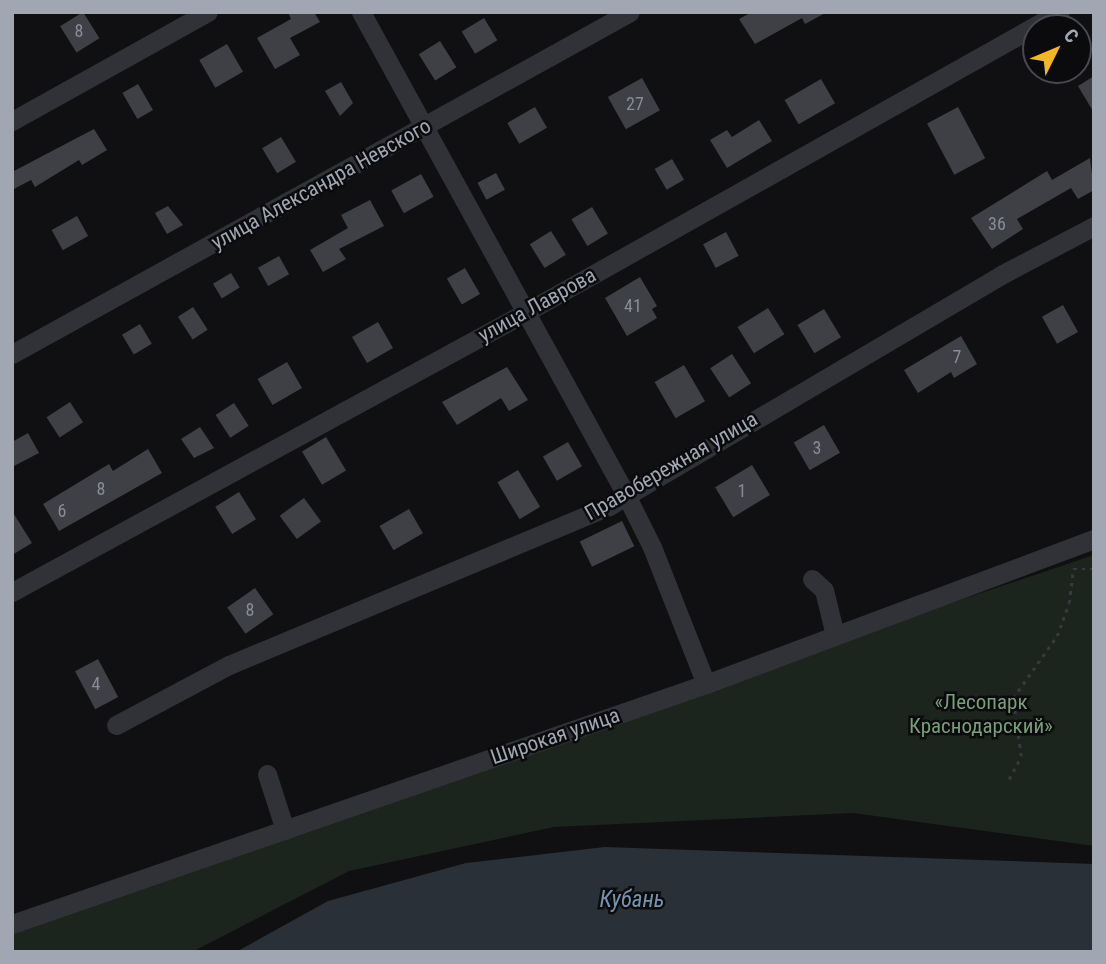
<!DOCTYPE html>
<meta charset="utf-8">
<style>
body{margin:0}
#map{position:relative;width:1106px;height:964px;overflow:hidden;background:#101012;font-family:"Roboto Condensed",sans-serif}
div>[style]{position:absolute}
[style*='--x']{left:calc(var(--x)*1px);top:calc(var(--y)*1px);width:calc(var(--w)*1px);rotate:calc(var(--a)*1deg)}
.green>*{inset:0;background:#1c241e}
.water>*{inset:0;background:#293037}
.building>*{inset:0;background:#3f4045;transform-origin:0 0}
.path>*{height:2.5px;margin-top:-1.25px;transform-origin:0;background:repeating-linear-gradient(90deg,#37393e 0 3.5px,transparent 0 8.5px)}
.minor>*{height:19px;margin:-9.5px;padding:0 9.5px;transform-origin:9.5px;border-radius:9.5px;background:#313237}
span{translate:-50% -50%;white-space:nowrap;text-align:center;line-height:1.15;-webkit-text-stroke:5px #0b0b0d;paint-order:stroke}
.number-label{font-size:18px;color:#888c98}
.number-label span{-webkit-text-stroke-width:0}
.street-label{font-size:21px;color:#a1a6b3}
.park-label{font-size:21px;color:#789e7b}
.water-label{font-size:23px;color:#7793af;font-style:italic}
.frame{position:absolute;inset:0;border:14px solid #a1a6b3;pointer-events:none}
.north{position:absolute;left:1022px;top:14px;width:70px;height:70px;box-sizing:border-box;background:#0b0b0d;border:2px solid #47494f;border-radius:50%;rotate:47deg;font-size:19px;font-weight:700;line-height:28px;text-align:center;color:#a1a6b3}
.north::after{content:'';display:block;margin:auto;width:24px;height:32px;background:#f3b627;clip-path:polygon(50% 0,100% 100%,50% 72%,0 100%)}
</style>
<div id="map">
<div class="green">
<div style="clip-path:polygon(1094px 555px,1094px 846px,853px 813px,554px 827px,349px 871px,192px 952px,12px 952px,12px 918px)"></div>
</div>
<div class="water">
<div style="clip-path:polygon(605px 847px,1094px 864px,1094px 952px,236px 952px,328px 901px,466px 863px)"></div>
</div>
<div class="building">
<div style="left:83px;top:12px;width:31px;height:27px;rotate:58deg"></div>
<div style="clip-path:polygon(288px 12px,314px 12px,320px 22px,290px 38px,300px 55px,275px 69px,257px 38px,291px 19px)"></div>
<div style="clip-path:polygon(752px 12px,827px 12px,805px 24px,802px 18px,755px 44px,739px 19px)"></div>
<div style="left:484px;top:18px;width:26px;height:26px;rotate:59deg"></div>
<div style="left:440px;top:41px;width:31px;height:25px;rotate:58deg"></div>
<div style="left:227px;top:44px;width:32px;height:32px;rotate:60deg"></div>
<div style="clip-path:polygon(1094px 76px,1094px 113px,1078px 86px)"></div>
<div style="left:642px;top:78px;width:37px;height:39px;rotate:61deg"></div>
<div style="left:821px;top:79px;width:28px;height:42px;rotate:60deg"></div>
<div style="clip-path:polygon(341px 82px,353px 103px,340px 116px,325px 91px)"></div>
<div style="left:138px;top:84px;width:30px;height:18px;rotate:60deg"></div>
<div style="left:535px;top:107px;width:24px;height:32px;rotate:60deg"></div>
<div style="left:958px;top:107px;width:58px;height:35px;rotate:62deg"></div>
<div style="clip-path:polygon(759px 120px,772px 141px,727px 168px,710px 140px,727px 130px,732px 137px)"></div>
<div style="clip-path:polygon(94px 129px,107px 150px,82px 165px,79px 160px,35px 187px,31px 180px,12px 190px,12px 172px)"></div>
<div style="left:281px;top:137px;width:29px;height:22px;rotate:59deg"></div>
<div style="clip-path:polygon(1090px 158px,1094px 190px,1078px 199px,1071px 188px,1017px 219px,1023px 229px,992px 249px,971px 218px,1047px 171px,1052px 180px)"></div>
<div style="left:672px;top:159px;width:24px;height:20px;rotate:60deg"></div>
<div style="left:496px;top:173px;width:19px;height:21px;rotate:62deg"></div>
<div style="left:421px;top:174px;width:26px;height:34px;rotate:61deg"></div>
<div style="clip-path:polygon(370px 200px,384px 226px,339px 249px,346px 259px,323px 272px,310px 250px,348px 228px,341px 215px)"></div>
<div style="clip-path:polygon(168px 206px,183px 225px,167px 234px,155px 213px)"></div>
<div style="left:592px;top:207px;width:31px;height:24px;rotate:59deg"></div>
<div style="left:77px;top:216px;width:23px;height:29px;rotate:61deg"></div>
<div style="left:551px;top:231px;width:28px;height:25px;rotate:58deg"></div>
<div style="left:726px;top:232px;width:27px;height:26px;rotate:62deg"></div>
<div style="left:279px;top:256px;width:21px;height:24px;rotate:61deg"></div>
<div style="left:465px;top:268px;width:30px;height:21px;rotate:60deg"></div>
<div style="left:231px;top:273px;width:17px;height:21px;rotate:59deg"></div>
<div style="clip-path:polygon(640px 277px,657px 306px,652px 309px,657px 318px,627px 336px,605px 298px)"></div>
<div style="left:1063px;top:305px;width:31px;height:24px;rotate:61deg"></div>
<div style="left:193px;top:307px;width:27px;height:18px;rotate:57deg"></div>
<div style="left:768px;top:308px;width:31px;height:36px;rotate:58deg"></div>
<div style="left:824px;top:309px;width:33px;height:31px;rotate:59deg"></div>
<div style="left:378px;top:322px;width:30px;height:30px;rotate:60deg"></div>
<div style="left:140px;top:324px;width:23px;height:21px;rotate:59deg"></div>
<div style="clip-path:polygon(961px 336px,977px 364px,954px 378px,951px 372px,918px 393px,904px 370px)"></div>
<div style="left:732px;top:354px;width:35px;height:26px;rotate:57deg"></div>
<div style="left:287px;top:362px;width:30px;height:34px;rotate:60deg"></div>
<div style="left:684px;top:365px;width:42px;height:34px;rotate:60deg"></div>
<div style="clip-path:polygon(507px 367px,528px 400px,509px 411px,501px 398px,457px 425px,442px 402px)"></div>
<div style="left:70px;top:402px;width:24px;height:28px;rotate:57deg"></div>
<div style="left:234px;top:403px;width:27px;height:22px;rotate:57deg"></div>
<div style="left:824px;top:425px;width:32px;height:35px;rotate:60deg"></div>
<div style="clip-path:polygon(200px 427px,214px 448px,194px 458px,181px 439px)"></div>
<div style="clip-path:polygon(28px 433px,39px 453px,12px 467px,12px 442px)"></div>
<div style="left:326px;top:437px;width:39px;height:28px;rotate:59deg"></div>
<div style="left:568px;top:442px;width:28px;height:29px;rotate:60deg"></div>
<div style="clip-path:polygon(148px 449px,162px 473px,59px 531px,43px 504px,109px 464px,113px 471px)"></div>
<div style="left:752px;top:465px;width:35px;height:43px;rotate:59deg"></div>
<div style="left:518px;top:470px;width:43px;height:24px;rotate:59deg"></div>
<div style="left:239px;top:492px;width:32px;height:28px;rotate:58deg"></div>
<div style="left:304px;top:498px;width:29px;height:30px;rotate:54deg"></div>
<div style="left:409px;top:509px;width:28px;height:34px;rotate:60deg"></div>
<div style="clip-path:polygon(12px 511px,32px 543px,12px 555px)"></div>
<div style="left:622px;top:521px;width:28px;height:47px;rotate:64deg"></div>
<div style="left:255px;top:588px;width:32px;height:34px;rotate:55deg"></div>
<div style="left:98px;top:659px;width:43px;height:26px;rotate:62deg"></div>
</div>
<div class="path">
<div style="--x:1009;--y:779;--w:26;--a:-62"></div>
<div style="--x:1021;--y:756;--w:59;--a:-97.9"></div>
<div style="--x:1013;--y:698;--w:76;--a:-54.6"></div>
<div style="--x:1057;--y:636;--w:35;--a:-70"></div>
<div style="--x:1069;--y:603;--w:34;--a:-83"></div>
<div style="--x:1073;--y:569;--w:21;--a:0"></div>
</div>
<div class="minor">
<div style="--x:361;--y:12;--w:549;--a:61.24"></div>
<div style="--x:625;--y:493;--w:60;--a:63.4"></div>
<div style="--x:652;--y:547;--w:147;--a:68.5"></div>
<div style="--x:12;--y:121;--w:224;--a:-29.1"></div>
<div style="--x:12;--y:354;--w:706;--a:-28.96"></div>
<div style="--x:812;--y:579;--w:16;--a:43"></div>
<div style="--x:824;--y:590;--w:46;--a:76.3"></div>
<div style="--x:12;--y:592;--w:588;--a:-28.57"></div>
<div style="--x:528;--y:311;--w:610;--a:-29.34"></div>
<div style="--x:116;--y:725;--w:128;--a:-28"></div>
<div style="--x:229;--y:665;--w:412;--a:-22.7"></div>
<div style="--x:609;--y:506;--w:455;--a:-30.5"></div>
<div style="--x:1001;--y:275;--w:105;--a:-27.8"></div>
<div style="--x:267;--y:774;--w:59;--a:72.2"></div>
<div style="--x:12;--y:924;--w:734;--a:-19.08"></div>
<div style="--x:706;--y:684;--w:414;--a:-20.5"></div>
</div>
<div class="number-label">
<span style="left:79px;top:31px">8</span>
<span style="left:635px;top:104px">27</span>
<span style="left:997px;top:224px">36</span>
<span style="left:633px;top:306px">41</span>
<span style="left:957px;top:357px">7</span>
<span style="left:817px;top:448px">3</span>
<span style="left:101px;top:489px">8</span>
<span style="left:742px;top:491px">1</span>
<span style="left:62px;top:511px">6</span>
<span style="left:250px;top:610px">8</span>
<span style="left:96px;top:684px">4</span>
</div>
<div class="street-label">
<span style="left:321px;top:184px;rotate:-29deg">улица Александра Невского</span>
<span style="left:537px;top:305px;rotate:-29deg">улица Лаврова</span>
<span style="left:671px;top:466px;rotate:-30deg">Правобережная улица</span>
<span style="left:555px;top:736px;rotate:-19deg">Широкая улица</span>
</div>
<div class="park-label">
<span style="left:981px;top:714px">«Лесопарк<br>Краснодарский»</span>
</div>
<div class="water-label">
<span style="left:632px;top:900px">Кубань</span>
</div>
<div class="frame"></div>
<div class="north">С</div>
</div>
